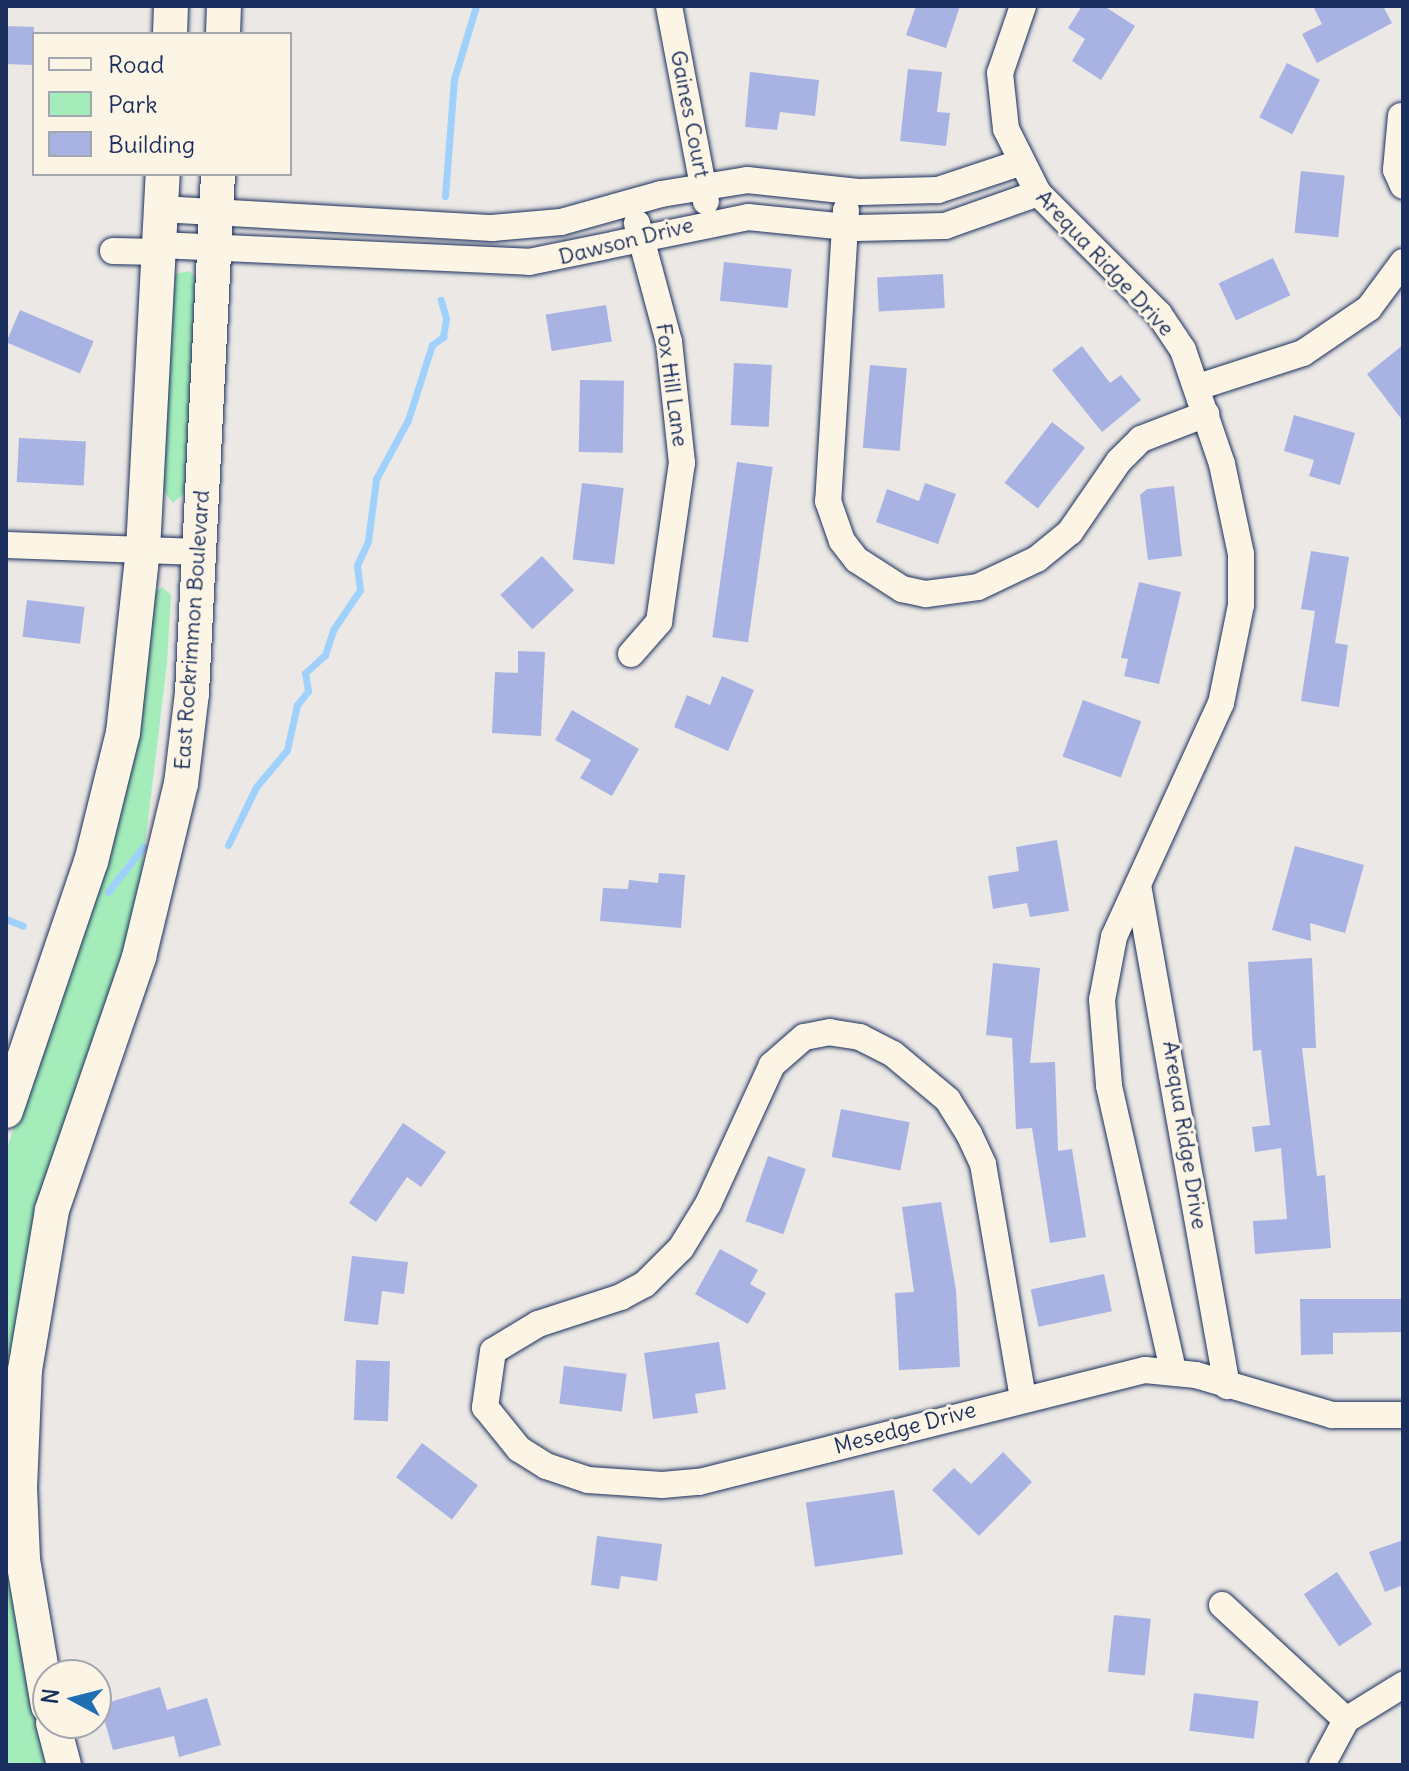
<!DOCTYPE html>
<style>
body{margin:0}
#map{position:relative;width:1409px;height:1771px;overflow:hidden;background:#ebe8e5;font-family:Delius,sans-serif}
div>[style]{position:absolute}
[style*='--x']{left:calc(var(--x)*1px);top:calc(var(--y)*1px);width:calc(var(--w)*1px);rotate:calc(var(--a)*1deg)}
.green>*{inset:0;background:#a4edbb}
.stream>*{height:7px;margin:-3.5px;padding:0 3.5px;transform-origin:3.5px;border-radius:3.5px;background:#9fd1fc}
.building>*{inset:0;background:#a9b3e3;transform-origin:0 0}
.roads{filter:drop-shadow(0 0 2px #1b2f5e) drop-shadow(0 0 2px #1b2f5e)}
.minor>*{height:26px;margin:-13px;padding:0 13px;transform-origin:13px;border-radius:13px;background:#fcf5e5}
.major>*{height:34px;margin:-17px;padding:0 17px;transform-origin:17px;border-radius:17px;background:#fcf5e5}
span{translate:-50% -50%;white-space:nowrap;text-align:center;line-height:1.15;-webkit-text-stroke:6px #fcf5e5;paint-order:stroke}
.street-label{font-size:22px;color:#1b2f5e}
.frame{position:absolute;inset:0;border:8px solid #1b2f5e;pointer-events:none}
.legend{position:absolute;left:32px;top:32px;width:260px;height:144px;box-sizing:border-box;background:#fcf5e5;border:2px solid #a2a6af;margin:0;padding:10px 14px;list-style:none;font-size:24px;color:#1b2f5e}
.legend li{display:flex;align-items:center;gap:16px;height:40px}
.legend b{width:40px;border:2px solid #a2a6af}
.north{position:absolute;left:32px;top:1659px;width:80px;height:80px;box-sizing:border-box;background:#fcf5e5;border:2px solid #a2a6af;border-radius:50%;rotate:277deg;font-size:22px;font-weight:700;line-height:32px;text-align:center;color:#1b2f5e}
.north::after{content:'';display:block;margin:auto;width:28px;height:36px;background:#1f6fb2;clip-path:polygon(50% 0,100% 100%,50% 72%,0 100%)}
</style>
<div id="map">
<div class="green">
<div style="clip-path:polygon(189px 271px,196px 277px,187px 491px,173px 503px,161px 488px,175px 274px)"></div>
<div style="clip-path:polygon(162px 587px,171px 595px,167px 663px,137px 911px,15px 1332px,51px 1765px,6px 1765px,6px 1152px,138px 734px,155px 592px)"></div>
</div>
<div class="stream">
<div style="--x:445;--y:196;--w:117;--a:-85.6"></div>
<div style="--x:454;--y:79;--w:76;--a:-73.2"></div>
<div style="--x:228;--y:845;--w:64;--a:-64.2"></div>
<div style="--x:256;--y:787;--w:48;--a:-50"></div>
<div style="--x:287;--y:750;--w:46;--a:-77.5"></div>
<div style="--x:297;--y:705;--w:18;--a:-52"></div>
<div style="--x:308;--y:691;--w:18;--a:-99"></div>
<div style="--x:305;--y:673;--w:27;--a:-42"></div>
<div style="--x:325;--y:655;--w:26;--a:-72"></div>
<div style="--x:333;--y:630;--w:48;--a:-56"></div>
<div style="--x:360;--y:590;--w:25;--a:-97"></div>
<div style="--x:357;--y:565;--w:26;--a:-65"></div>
<div style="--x:368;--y:541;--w:63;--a:-82.6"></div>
<div style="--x:376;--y:479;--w:67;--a:-61.5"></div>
<div style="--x:408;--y:420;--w:79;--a:-72.3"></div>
<div style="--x:432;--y:345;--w:14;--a:-36"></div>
<div style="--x:443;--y:337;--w:19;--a:-81"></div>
<div style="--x:446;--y:318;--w:19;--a:-106"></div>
<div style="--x:108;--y:892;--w:57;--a:-52.1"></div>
<div style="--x:6;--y:919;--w:18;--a:22"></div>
</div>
<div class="building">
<div style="clip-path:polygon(916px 6px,960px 6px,946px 48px,906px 35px)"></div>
<div style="clip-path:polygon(1082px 6px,1104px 6px,1135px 26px,1101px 80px,1072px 61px,1085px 39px,1068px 28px)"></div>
<div style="clip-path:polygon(1313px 6px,1383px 6px,1392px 23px,1317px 63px,1302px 34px,1322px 24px)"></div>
<div style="left:6px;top:26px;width:28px;height:38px;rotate:2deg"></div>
<div style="left:1287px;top:63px;width:37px;height:61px;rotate:27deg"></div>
<div style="clip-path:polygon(908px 69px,942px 72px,937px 112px,950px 113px,946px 146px,900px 141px)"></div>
<div style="clip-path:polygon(750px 72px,819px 80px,815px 116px,780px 112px,777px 130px,745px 127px)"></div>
<div style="left:1301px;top:171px;width:44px;height:62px;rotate:6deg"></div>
<div style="left:1273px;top:258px;width:41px;height:60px;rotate:65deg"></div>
<div style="left:724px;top:262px;width:68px;height:39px;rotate:6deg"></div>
<div style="left:943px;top:274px;width:34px;height:66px;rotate:87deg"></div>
<div style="left:606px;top:305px;width:37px;height:61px;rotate:81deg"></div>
<div style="left:20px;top:310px;width:80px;height:35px;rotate:23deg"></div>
<div style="clip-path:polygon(1403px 345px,1403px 421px,1367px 374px)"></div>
<div style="clip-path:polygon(1082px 346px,1110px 383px,1121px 375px,1141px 400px,1102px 432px,1052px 370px)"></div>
<div style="left:734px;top:363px;width:38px;height:62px;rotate:3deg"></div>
<div style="left:870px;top:365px;width:37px;height:83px;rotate:5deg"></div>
<div style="left:580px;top:380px;width:44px;height:72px;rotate:1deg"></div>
<div style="clip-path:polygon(1294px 415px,1355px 433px,1340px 485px,1309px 476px,1314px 460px,1284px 451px)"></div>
<div style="left:1052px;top:422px;width:42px;height:77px;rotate:38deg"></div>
<div style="left:19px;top:438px;width:67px;height:44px;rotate:3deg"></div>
<div style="left:737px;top:462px;width:36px;height:177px;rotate:8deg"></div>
<div style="left:582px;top:483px;width:42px;height:77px;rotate:7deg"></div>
<div style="clip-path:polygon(925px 483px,956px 494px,938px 544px,876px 522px,887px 489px,919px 501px)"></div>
<div style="clip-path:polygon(1174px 486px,1182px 556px,1148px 560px,1140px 495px,1147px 489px)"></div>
<div style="clip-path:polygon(1311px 551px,1349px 557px,1335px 643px,1348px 645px,1339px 707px,1301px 701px,1315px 611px,1301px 609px)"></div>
<div style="left:542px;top:556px;width:47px;height:57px;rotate:47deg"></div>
<div style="clip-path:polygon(1139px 582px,1181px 592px,1159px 684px,1124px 676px,1128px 659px,1121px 658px)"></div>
<div style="left:27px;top:600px;width:58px;height:37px;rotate:7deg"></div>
<div style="clip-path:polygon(518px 651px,545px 652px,541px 736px,492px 733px,495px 672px,518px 673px)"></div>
<div style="clip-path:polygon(722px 676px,754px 690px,728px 751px,674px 727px,687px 695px,710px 705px)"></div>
<div style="left:1083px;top:700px;width:62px;height:60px;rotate:20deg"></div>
<div style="clip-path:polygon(572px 710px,639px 749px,612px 796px,580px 778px,591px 760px,555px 740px)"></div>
<div style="clip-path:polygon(1057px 840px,1069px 911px,1030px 917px,1027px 903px,993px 909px,988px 876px,1019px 871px,1016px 847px)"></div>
<div style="clip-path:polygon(1295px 846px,1364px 865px,1345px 933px,1310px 923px,1311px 941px,1272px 930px)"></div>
<div style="clip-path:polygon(659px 873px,685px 875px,681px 928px,600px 921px,603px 888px,628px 889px,629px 880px,658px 883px)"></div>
<div style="clip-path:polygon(1312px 958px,1316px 1048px,1302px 1048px,1317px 1176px,1325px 1175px,1331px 1248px,1255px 1254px,1253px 1221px,1287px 1219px,1281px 1148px,1255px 1152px,1252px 1127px,1270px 1125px,1261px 1050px,1253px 1051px,1248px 962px)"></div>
<div style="clip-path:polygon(993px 963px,1040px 968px,1030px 1063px,1055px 1062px,1058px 1151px,1072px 1149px,1086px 1237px,1050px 1243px,1032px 1128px,1016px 1129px,1012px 1038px,986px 1035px)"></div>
<div style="left:841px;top:1109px;width:70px;height:49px;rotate:11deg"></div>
<div style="clip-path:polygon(403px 1123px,446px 1152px,421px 1187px,407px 1177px,376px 1222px,349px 1203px)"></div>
<div style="left:768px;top:1156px;width:40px;height:69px;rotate:19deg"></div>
<div style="clip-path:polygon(941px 1202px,956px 1290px,960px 1367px,899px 1370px,895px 1293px,914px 1292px,902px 1207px)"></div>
<div style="clip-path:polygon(720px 1249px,758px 1270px,750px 1284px,766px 1293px,748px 1324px,695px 1294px)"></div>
<div style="clip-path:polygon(352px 1256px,408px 1262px,404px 1294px,382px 1291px,378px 1325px,344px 1321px)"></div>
<div style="left:1104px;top:1274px;width:38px;height:75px;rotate:78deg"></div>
<div style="clip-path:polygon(1300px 1299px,1403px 1299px,1403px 1332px,1333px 1333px,1333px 1354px,1301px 1355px)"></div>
<div style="clip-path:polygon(719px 1342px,726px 1389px,695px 1394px,698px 1413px,653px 1419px,644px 1353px)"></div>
<div style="left:356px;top:1360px;width:34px;height:60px;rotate:2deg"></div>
<div style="left:564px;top:1366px;width:63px;height:38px;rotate:7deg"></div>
<div style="left:422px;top:1443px;width:70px;height:43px;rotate:37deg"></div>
<div style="clip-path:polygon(1003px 1452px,1032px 1482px,979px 1536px,932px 1490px,954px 1468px,971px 1484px)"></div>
<div style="left:894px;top:1490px;width:65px;height:89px;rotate:82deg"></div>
<div style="clip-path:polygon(597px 1536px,662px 1544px,657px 1581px,621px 1576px,619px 1589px,591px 1585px)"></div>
<div style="clip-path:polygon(1403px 1540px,1403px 1585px,1385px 1592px,1369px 1552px)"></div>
<div style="left:1337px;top:1572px;width:63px;height:40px;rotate:56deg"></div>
<div style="left:1114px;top:1615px;width:37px;height:57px;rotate:6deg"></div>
<div style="clip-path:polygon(160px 1687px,167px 1710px,207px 1698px,221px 1745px,179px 1757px,174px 1736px,113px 1750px,100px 1705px)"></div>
<div style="left:1194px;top:1693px;width:65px;height:38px;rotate:7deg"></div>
</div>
<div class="roads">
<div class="minor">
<div style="--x:669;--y:6;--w:199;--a:79.3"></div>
<div style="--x:1023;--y:6;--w:71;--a:108.9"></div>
<div style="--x:1000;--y:73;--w:56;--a:83.9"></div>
<div style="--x:1006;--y:129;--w:72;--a:63.4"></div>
<div style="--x:1038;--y:193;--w:171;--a:45"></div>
<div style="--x:1159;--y:314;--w:43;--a:56.3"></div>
<div style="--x:1183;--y:350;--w:120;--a:71.1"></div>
<div style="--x:1222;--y:464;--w:92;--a:78.1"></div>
<div style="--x:1241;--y:554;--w:51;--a:90"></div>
<div style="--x:1241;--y:605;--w:100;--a:101.5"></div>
<div style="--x:1221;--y:703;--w:257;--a:114.6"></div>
<div style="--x:1114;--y:937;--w:64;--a:100.8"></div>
<div style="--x:1102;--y:1000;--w:86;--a:85.3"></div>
<div style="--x:1109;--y:1086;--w:291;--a:77.3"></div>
<div style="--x:1401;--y:116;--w:54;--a:95.3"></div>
<div style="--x:1396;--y:170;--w:17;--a:66"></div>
<div style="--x:161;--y:209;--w:332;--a:3.3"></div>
<div style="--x:492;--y:228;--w:69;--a:-5"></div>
<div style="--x:561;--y:222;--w:104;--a:-15.6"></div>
<div style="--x:661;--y:194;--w:87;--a:-9.2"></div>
<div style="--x:747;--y:180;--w:114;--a:6.1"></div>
<div style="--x:860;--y:192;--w:78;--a:-1.5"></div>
<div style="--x:938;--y:190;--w:85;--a:-18.4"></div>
<div style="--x:846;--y:210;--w:292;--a:93.5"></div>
<div style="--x:828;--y:501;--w:42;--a:70.7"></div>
<div style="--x:842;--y:541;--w:24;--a:52"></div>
<div style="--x:857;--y:560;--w:54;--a:32.8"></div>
<div style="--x:902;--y:589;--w:25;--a:12"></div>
<div style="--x:926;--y:594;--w:52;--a:-7.7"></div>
<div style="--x:978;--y:587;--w:65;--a:-25.4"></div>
<div style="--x:1037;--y:559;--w:43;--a:-39.3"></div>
<div style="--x:1070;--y:532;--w:86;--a:-55.4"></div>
<div style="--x:1119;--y:461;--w:31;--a:-45"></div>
<div style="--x:1141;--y:439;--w:70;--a:-21"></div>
<div style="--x:159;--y:245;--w:370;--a:2.6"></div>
<div style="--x:529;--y:262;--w:224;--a:-11.6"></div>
<div style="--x:748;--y:217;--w:109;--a:5.8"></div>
<div style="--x:856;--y:228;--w:89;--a:-1.3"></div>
<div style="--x:945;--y:226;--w:99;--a:-19.5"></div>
<div style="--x:113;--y:251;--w:46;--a:1.2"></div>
<div style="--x:1198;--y:387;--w:110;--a:-17.9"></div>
<div style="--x:1303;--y:353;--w:80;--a:-34.3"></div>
<div style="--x:1369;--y:308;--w:57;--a:-53.5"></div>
<div style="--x:6;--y:545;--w:194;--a:2.1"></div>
<div style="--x:631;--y:654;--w:43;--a:-48.8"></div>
<div style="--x:659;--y:622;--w:161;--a:-81.8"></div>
<div style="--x:682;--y:463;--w:122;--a:-96.1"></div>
<div style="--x:669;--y:342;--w:123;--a:-105.1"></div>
<div style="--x:1138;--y:885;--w:509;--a:79.93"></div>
<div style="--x:1023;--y:1398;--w:237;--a:-99.7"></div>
<div style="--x:983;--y:1164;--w:33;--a:-115"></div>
<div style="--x:969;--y:1134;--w:40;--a:-122"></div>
<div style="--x:948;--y:1100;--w:72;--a:-140.1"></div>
<div style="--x:893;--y:1054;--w:37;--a:-153"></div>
<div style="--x:860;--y:1037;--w:30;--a:-171"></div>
<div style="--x:830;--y:1032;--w:26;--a:169"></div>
<div style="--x:804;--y:1037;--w:43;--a:138.8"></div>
<div style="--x:772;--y:1065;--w:153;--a:114.7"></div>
<div style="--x:708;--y:1204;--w:52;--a:121.5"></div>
<div style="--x:681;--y:1248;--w:51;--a:135"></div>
<div style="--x:645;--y:1284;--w:27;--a:152"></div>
<div style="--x:621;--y:1297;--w:87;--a:162"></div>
<div style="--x:538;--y:1324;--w:52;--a:149"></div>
<div style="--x:493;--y:1351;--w:57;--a:98.1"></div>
<div style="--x:485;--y:1407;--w:54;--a:51"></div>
<div style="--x:519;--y:1449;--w:32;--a:32"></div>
<div style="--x:546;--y:1466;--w:44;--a:18.4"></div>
<div style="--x:588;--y:1480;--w:74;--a:3.9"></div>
<div style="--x:662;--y:1485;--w:37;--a:-5"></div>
<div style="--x:699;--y:1482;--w:460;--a:-14.1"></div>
<div style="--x:1145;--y:1370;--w:51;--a:5.6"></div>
<div style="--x:1196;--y:1375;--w:142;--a:16.4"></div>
<div style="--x:1332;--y:1415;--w:71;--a:0"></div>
<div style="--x:1222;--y:1605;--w:169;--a:42.8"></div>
<div style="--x:1322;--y:1765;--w:51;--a:-61.9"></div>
<div style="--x:1346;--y:1720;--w:67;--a:-31.6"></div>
</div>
<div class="major">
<div style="--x:170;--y:34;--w:28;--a:-88"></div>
<div style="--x:223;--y:34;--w:28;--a:-88"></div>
<div style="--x:6;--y:1111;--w:263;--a:-71.2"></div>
<div style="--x:91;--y:862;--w:133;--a:-76.1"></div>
<div style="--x:123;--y:733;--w:184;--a:-83.8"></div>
<div style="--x:143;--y:550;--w:377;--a:-87"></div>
<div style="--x:48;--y:1706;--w:149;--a:-99.7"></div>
<div style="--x:23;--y:1559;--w:71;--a:-92.4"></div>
<div style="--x:20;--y:1488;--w:118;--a:-87.6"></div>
<div style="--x:25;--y:1370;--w:162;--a:-80.4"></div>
<div style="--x:52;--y:1210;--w:268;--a:-71"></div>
<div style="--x:139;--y:957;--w:178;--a:-76.4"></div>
<div style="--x:181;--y:784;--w:92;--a:-83.1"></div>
<div style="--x:192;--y:693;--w:520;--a:-87.13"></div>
<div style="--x:53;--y:1723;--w:43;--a:75.3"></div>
</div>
</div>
<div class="street-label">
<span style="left:690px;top:114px;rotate:79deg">Gaines Court</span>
<span style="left:626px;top:241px;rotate:-14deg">Dawson Drive</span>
<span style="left:1105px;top:263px;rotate:47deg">Arequa Ridge Drive</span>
<span style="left:672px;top:385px;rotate:82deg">Fox Hill Lane</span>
<span style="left:192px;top:630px;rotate:-86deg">East Rockrimmon Boulevard</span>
<span style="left:1185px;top:1135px;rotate:81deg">Arequa Ridge Drive</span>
<span style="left:905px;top:1428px;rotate:-15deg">Mesedge Drive</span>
</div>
<div class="frame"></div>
<ul class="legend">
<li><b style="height:10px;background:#fcf5e5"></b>Road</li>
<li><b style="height:22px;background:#a4edbb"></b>Park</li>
<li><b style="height:22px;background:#a9b3e3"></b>Building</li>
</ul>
<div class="north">N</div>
</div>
